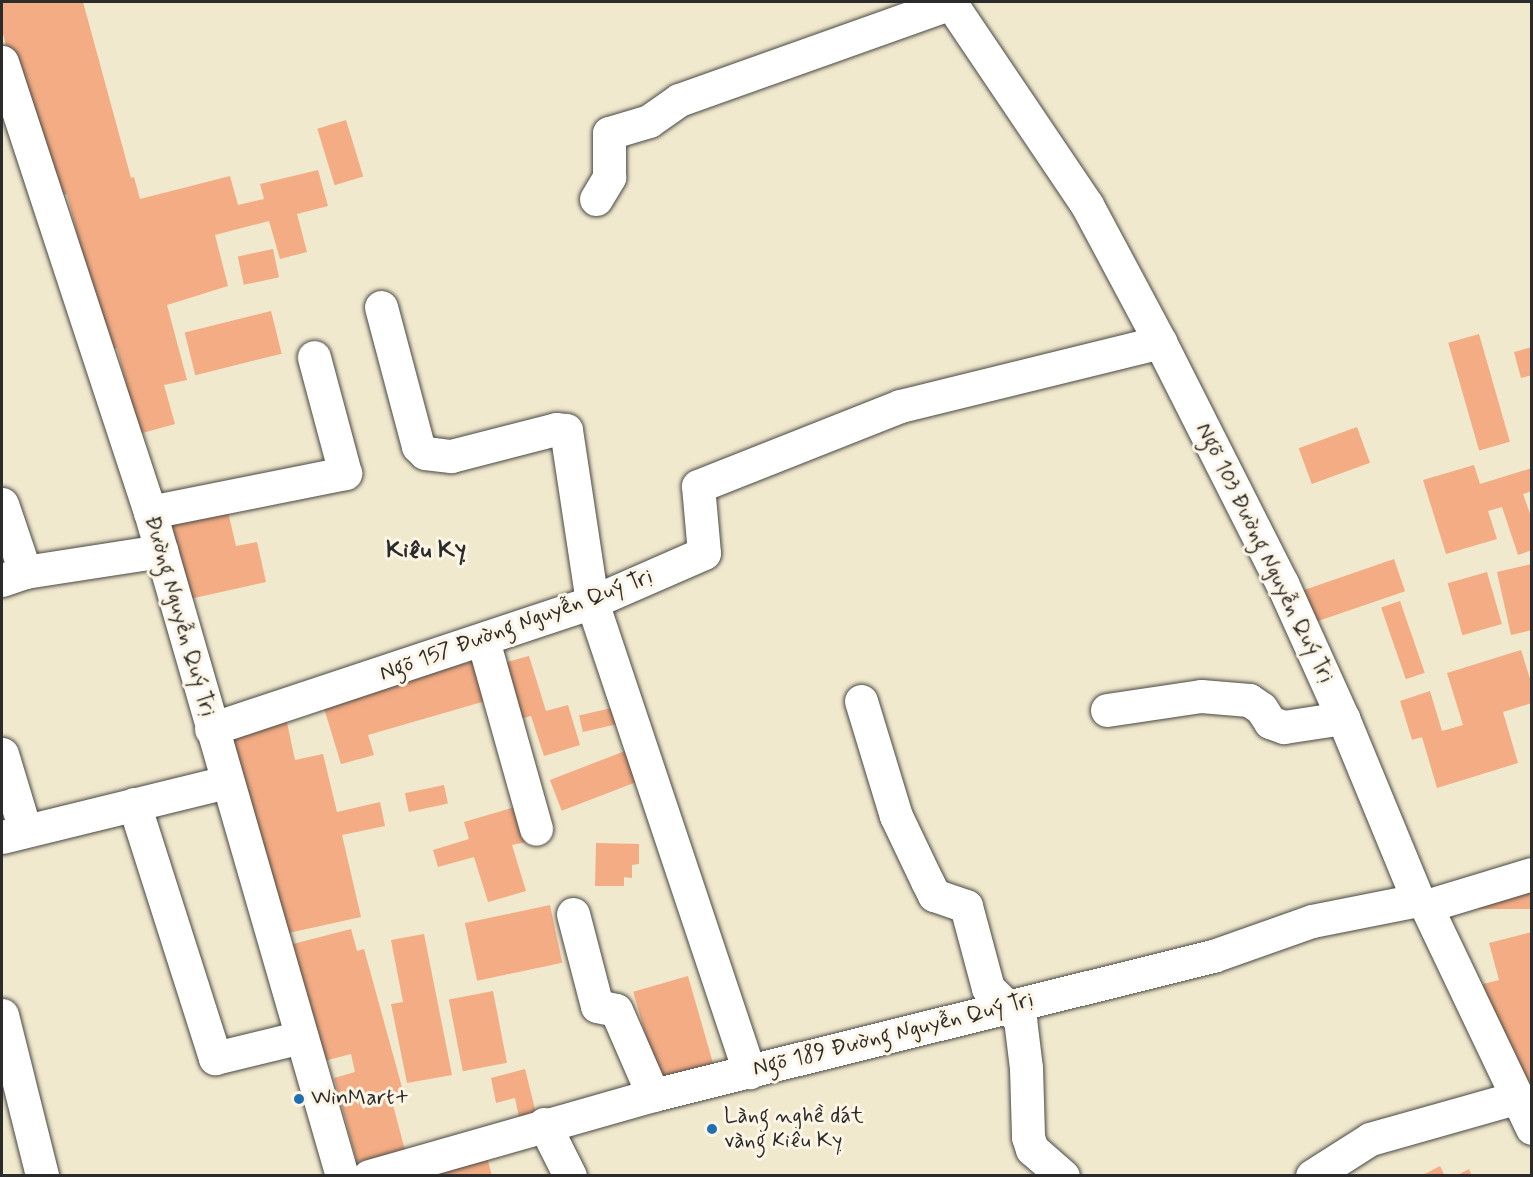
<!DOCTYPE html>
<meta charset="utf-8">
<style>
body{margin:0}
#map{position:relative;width:1533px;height:1177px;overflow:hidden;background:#f1e9ce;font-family:Mynerve,sans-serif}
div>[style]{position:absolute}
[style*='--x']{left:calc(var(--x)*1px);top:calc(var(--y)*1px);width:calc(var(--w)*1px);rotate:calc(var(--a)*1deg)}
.building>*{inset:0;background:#f3ac84;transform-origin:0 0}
.roads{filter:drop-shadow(0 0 2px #494843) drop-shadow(0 0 2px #494843)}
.minor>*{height:33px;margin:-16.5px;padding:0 16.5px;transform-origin:16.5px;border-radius:16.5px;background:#fff}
.dots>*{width:16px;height:16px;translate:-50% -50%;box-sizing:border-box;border:3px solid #fcf5e5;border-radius:50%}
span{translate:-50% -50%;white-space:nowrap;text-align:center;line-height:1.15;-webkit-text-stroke:6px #fcf5e5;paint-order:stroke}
.street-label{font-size:22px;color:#2b2b2b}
.poi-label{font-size:22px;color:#2b2b2b}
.left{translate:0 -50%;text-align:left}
.neighbourhood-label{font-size:24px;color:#2b2b2b;font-weight:700}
.frame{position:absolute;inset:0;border:3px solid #2b2b2b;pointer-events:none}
</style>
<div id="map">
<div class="building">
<div style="clip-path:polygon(2px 2px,83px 2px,131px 178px,134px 177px,140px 199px,230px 176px,238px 205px,264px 199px,260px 184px,318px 170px,328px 206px,297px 214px,307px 252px,280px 259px,269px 221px,215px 235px,228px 286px,167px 305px,187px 380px,164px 385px,175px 424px,139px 434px,117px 348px,110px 350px,99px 322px,67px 194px,59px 196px,32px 100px,21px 103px,2px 30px)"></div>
<div style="left:346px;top:120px;width:59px;height:30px;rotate:73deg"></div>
<div style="left:273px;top:249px;width:29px;height:36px;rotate:78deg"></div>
<div style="left:271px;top:311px;width:44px;height:89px;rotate:76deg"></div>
<div style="left:1479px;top:334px;width:112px;height:32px;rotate:74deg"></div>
<div style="clip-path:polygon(1532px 347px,1532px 375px,1521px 378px,1514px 352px)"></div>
<div style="left:1357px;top:427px;width:38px;height:62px;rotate:70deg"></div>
<div style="clip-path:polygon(1474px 465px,1480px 484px,1532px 468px,1532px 491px,1523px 494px,1532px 519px,1532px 550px,1518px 555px,1502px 507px,1488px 511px,1497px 539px,1446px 554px,1423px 480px)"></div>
<div style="clip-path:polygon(226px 503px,236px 546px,257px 542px,266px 582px,185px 600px,165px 517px)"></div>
<div style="left:1394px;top:559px;width:34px;height:98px;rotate:71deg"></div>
<div style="clip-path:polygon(1532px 564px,1532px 630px,1511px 635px,1497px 572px)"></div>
<div style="left:1487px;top:572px;width:54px;height:41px;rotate:74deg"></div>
<div style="left:1400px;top:601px;width:76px;height:20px;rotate:71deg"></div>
<div style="clip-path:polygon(1521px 650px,1532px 685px,1532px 703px,1503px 712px,1518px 763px,1437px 788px,1422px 737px,1412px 740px,1400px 701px,1430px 691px,1442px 731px,1463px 725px,1447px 673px)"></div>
<div style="clip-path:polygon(529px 656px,546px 711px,568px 705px,580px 745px,544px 756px,531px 716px,513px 721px,496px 665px)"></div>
<div style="clip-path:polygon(477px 660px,489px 700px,368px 735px,374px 755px,341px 764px,323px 705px)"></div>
<div style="left:620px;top:706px;width:17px;height:42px;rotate:77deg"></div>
<div style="clip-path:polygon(286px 718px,295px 760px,323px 754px,337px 812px,380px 802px,385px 826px,342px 835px,361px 917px,284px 934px,226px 732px)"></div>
<div style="left:633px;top:748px;width:33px;height:89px;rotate:69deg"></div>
<div style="left:444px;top:785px;width:19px;height:40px;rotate:78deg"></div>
<div style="clip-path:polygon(515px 807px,526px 842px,512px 845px,526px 891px,488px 902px,474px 857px,438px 867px,433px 850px,469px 839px,464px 822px)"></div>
<div style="clip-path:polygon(596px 843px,639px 844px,639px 864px,632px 865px,632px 878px,624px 877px,624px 886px,595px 886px)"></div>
<div style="left:1532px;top:885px;width:24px;height:90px;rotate:90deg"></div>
<div style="left:550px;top:905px;width:59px;height:87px;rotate:78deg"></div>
<div style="clip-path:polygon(351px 929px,357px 951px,364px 949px,403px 1091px,390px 1094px,405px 1150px,357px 1162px,334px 1078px,355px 1072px,351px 1054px,324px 1061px,293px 944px)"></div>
<div style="clip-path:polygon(1532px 932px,1532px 1095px,1503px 1057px,1483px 984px,1499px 980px,1489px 943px)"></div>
<div style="clip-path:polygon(424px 934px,452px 1075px,407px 1083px,391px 1004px,403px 1002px,391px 940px)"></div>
<div style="left:688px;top:976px;width:96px;height:57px;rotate:74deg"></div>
<div style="left:493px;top:991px;width:73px;height:45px;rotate:79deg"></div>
<div style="clip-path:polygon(525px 1069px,536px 1113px,519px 1117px,515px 1098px,496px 1103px,491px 1078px)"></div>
<div style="clip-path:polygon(486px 1153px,492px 1176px,400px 1176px)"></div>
<div style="clip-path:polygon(1440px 1166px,1445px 1176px,1421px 1176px)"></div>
<div style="clip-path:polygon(1469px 1169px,1472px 1176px,1456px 1176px)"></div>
</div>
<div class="roads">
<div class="minor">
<div style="--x:950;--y:2;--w:245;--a:56"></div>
<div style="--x:1087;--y:205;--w:155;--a:61.9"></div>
<div style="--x:1160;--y:342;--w:270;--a:63.2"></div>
<div style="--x:1282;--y:583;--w:148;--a:65.7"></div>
<div style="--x:1343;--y:718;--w:197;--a:67.6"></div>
<div style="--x:1418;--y:900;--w:10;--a:37"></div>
<div style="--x:1426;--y:906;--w:246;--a:64.5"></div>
<div style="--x:2;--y:62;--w:474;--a:71.8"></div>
<div style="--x:150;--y:512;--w:691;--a:73.87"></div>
<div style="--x:596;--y:199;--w:26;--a:-59"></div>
<div style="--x:609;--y:177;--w:44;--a:-90"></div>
<div style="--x:609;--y:133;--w:42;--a:-16.7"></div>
<div style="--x:649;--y:121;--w:37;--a:-35"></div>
<div style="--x:679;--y:100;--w:289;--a:-19.6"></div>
<div style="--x:381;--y:307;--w:144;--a:75.1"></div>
<div style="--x:418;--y:446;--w:10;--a:45"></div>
<div style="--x:425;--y:453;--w:26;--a:7"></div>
<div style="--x:451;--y:456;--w:108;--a:-14.4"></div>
<div style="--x:556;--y:429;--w:10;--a:6"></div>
<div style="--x:566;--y:430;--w:174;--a:81.4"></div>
<div style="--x:592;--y:602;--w:496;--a:71.5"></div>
<div style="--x:2;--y:504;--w:72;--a:71.3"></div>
<div style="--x:150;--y:512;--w:199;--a:-11.3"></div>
<div style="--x:345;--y:473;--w:120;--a:-105"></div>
<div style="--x:2;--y:580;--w:24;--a:-19"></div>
<div style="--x:25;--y:572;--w:138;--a:-8.8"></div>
<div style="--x:483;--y:640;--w:196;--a:74.3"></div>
<div style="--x:861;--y:701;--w:120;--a:73.1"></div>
<div style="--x:896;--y:816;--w:72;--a:64.5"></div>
<div style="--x:927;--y:881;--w:16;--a:63"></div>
<div style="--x:934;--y:895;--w:34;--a:19"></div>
<div style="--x:966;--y:906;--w:85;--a:75"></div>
<div style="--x:988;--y:988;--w:45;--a:44.1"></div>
<div style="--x:1020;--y:1019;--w:49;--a:83"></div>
<div style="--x:1026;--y:1068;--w:69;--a:88.3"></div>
<div style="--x:1028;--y:1137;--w:13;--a:72"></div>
<div style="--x:1032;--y:1149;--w:41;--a:41.1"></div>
<div style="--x:1107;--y:710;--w:95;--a:-8.5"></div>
<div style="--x:1201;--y:696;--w:48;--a:4.8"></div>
<div style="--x:1249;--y:700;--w:14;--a:34"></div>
<div style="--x:1261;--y:708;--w:17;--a:57"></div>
<div style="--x:1270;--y:722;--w:15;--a:20"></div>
<div style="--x:1284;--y:727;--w:60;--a:-8.7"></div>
<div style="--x:211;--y:729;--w:402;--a:-18.4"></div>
<div style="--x:592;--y:602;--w:122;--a:-23.6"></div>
<div style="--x:704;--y:553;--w:67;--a:-95.1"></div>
<div style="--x:698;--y:486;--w:217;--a:-21.6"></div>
<div style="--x:900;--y:406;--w:268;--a:-13.8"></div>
<div style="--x:2;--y:754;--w:79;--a:73.2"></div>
<div style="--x:134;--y:804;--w:267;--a:72.3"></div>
<div style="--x:215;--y:1058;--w:89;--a:-13.7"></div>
<div style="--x:2;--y:837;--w:231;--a:-13.8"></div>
<div style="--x:1426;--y:906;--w:111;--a:-16.8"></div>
<div style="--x:573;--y:914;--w:95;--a:75.4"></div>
<div style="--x:597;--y:1006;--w:19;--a:12"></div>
<div style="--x:616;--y:1010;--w:93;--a:66.5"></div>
<div style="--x:2;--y:1015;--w:166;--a:76"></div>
<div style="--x:544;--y:1124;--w:58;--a:63.4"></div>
<div style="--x:369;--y:1176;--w:295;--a:-15.9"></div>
<div style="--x:653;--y:1095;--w:577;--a:-13.94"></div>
<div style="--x:1213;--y:956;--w:105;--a:-19.5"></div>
<div style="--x:1312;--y:921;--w:108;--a:-11.2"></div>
<div style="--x:1312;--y:1176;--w:69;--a:-32.5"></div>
<div style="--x:1370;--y:1139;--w:154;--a:-15.8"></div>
</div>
</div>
<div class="dots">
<div style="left:299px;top:1099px;background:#1f6fb2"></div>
<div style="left:712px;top:1129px;background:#1f6fb2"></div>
</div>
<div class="street-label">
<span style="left:1264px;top:553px;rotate:64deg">Ngõ 103 Đường Nguyễn Quý Trị</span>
<span style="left:179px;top:616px;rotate:74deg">Đường Nguyễn Quý Trị</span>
<span style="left:516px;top:626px;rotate:-20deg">Ngõ 157 Đường Nguyễn Quý Trị</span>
<span style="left:893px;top:1035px;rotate:-14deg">Ngõ 189 Đường Nguyễn Quý Trị</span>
</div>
<div class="poi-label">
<span class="left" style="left:311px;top:1099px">WinMart+</span>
<span class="left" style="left:724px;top:1129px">Làng nghề dát<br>vàng Kiêu Kỵ</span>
</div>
<div class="neighbourhood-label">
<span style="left:426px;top:551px">Kiêu Kỵ</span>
</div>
<div class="frame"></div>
</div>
